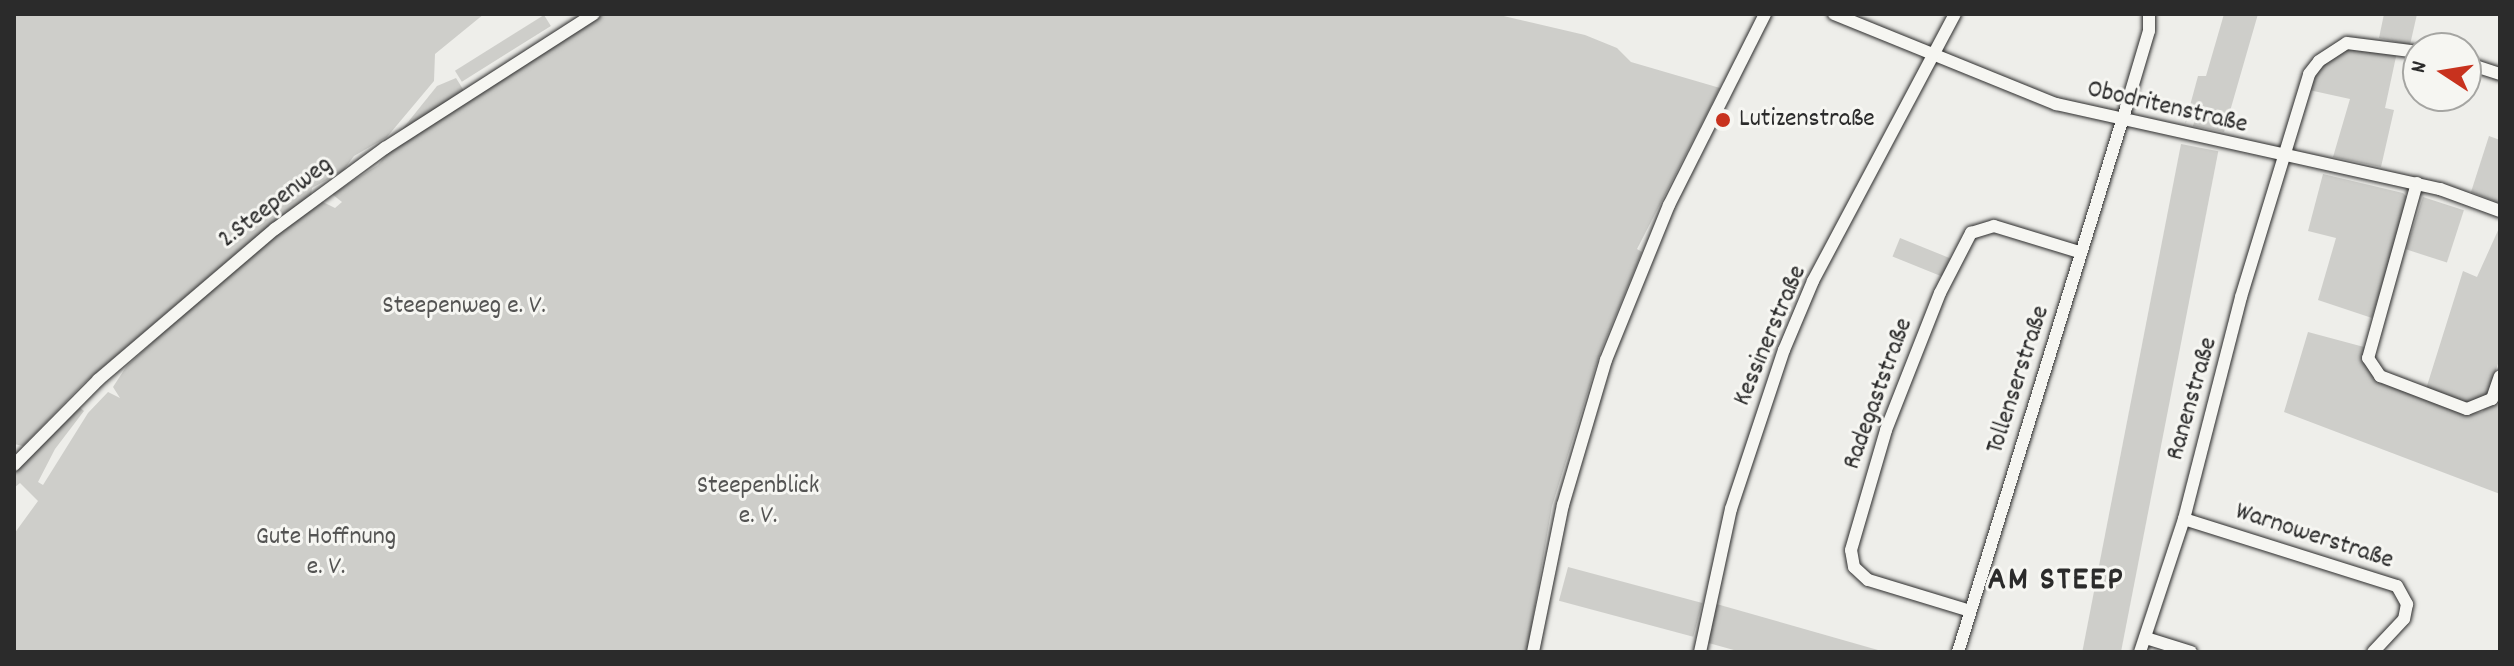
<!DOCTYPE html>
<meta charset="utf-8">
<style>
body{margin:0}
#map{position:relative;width:2514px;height:666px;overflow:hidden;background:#eeeeea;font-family:Dekko,sans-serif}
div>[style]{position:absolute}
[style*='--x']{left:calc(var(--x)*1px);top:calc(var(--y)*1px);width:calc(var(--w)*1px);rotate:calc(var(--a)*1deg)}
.green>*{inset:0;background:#cececa;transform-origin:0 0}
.roads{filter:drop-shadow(0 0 2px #2b2b2b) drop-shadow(0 0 2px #2b2b2b)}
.minor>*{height:12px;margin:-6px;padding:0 6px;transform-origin:6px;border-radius:6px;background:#f6f6f2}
.dots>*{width:22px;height:22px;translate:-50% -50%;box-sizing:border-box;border:4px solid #f6f6f2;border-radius:50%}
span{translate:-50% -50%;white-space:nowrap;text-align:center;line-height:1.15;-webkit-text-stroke:6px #f6f6f2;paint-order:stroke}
.street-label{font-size:26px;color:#2b2b2b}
.poi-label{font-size:26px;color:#2b2b2b}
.left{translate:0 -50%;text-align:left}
.park-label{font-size:26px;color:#545453}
.district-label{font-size:34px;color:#2b2b2b;font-weight:700;letter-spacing:2px}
.frame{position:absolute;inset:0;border:16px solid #2b2b2b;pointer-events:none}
.north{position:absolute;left:2402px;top:32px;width:80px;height:80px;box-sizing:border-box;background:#f6f6f2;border:2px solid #a5a5a2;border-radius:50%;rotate:282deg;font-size:22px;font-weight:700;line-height:32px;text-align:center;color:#2b2b2b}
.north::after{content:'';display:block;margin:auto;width:28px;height:36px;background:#c8321e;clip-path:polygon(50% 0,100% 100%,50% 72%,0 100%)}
</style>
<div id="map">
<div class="green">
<div style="clip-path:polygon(14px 14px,484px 14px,435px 54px,434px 81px,387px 137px,354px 156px,343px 171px,312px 188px,311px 195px,240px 250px,83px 384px,23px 446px,14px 444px)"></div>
<div style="clip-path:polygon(599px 14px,1495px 14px,1585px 35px,1617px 48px,1631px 62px,1720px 88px,1637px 249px,1642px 252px,1600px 353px,1552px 506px,1527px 652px,14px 652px,14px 534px,38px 501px,20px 483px,14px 488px,14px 473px,78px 406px,84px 411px,55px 449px,38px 482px,43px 485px,88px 413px,108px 392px,120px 398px,113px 387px,126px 367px,230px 269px,321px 201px,335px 208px,342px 202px,332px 194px,378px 165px,388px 153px)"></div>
<div style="clip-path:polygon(2224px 14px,2258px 14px,2224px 132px,2193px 126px,2196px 115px,2190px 114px,2185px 124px,2198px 76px,2206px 76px)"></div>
<div style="clip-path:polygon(2384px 14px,2417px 14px,2410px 45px,2379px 38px)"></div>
<div style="left:544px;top:15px;width:13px;height:105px;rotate:58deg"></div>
<div style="clip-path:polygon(2349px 47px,2397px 52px,2385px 108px,2394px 110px,2381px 167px,2333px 157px,2350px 99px,2309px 90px,2322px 63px)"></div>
<div style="clip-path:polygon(456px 78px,466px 94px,400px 132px,437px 86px)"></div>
<div style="clip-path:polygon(2489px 136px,2500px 140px,2500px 203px,2471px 192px)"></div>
<div style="left:2181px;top:144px;width:38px;height:530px;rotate:11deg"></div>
<div style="clip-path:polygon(2323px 174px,2403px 193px,2408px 198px,2372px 318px,2318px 300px,2336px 238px,2308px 231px)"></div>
<div style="left:2423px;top:197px;width:43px;height:55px;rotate:18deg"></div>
<div style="clip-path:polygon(2500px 226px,2500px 358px,2487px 396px,2467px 404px,2426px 389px,2463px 271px,2477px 277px)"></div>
<div style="left:1900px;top:238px;width:54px;height:20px;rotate:22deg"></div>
<div style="clip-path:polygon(2308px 332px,2364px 347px,2369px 371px,2378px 379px,2465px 414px,2482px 412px,2500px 391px,2500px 494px,2284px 412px)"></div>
<div style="left:1568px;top:567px;width:139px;height:35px;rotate:15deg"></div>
<div style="clip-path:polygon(1713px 603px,1885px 652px,1741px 652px,1705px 642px)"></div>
</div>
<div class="roads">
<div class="minor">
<div style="--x:1834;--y:14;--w:240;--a:22.1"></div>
<div style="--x:2056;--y:104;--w:393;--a:12.5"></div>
<div style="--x:2440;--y:189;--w:64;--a:20.1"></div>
<div style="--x:2466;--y:63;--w:36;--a:18"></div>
<div style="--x:2417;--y:183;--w:182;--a:105.6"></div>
<div style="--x:2368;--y:358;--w:22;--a:56"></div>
<div style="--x:2380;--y:376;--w:93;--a:20.8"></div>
<div style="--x:2467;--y:409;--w:27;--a:-22"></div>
<div style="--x:2492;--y:399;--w:24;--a:-71"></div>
<div style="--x:14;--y:465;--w:120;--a:-45.3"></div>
<div style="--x:98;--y:380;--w:233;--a:-40.5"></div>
<div style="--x:275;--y:229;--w:137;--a:-36.4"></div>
<div style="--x:385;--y:148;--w:248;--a:-32.7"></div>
<div style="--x:2184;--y:519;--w:223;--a:17.5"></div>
<div style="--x:2397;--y:586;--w:21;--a:61"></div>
<div style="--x:2407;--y:604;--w:15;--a:101"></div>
<div style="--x:2404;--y:619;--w:45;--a:133.2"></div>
<div style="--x:1967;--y:610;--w:103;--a:-163.1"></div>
<div style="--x:1868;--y:580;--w:19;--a:-137"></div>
<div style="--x:1854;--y:567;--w:17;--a:-100"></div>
<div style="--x:1851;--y:550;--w:125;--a:-73.7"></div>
<div style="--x:1886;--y:430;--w:147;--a:-68.5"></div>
<div style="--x:1940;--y:293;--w:68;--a:-62.7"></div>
<div style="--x:1971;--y:233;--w:24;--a:-17"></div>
<div style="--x:1994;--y:226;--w:89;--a:17"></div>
<div style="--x:2146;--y:638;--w:47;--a:17.3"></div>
<div style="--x:1533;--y:652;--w:150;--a:-78.5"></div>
<div style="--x:1563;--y:505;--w:151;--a:-73.5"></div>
<div style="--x:1606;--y:360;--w:167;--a:-67.9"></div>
<div style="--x:1669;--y:205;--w:214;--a:-63.3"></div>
<div style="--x:1700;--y:652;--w:146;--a:-77.8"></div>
<div style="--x:1731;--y:509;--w:168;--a:-71.6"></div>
<div style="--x:1784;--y:350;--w:75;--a:-67.2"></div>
<div style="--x:1813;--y:281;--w:302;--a:-62"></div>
<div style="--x:1958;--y:652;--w:569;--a:-72.84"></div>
<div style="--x:2126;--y:108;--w:80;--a:-73.4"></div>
<div style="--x:2149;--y:31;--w:17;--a:-90"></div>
<div style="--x:2140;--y:652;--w:140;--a:-71.7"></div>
<div style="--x:2184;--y:519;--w:229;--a:-75.6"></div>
<div style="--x:2241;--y:297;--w:233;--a:-73"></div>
<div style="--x:2309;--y:74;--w:16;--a:-52"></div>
<div style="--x:2319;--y:61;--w:33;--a:-33"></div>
<div style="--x:2347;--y:43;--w:72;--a:7.2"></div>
</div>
</div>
<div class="dots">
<div style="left:1723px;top:120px;background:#c8321e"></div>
</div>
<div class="street-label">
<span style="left:2167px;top:108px;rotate:13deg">Obodritenstraße</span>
<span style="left:276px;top:203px;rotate:-37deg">2.Steepenweg</span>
<span style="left:1771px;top:336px;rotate:-67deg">Kessinerstraße</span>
<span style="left:2019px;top:380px;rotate:-72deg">Tollenserstraße</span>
<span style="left:1879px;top:394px;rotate:-70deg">Radegaststraße</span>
<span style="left:2193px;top:399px;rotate:-74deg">Ranenstraße</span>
<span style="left:2314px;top:537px;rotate:18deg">Warnowerstraße</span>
</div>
<div class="poi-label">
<span class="left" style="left:1739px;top:120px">Lutizenstraße</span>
</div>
<div class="park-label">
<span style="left:464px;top:307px">Steepenweg e. V.</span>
<span style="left:758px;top:502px">Steepenblick<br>e. V.</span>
<span style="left:326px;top:553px">Gute Hoffnung<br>e. V.</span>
</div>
<div class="district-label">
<span style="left:2056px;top:582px">AM STEEP</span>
</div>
<div class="frame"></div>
<div class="north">N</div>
</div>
